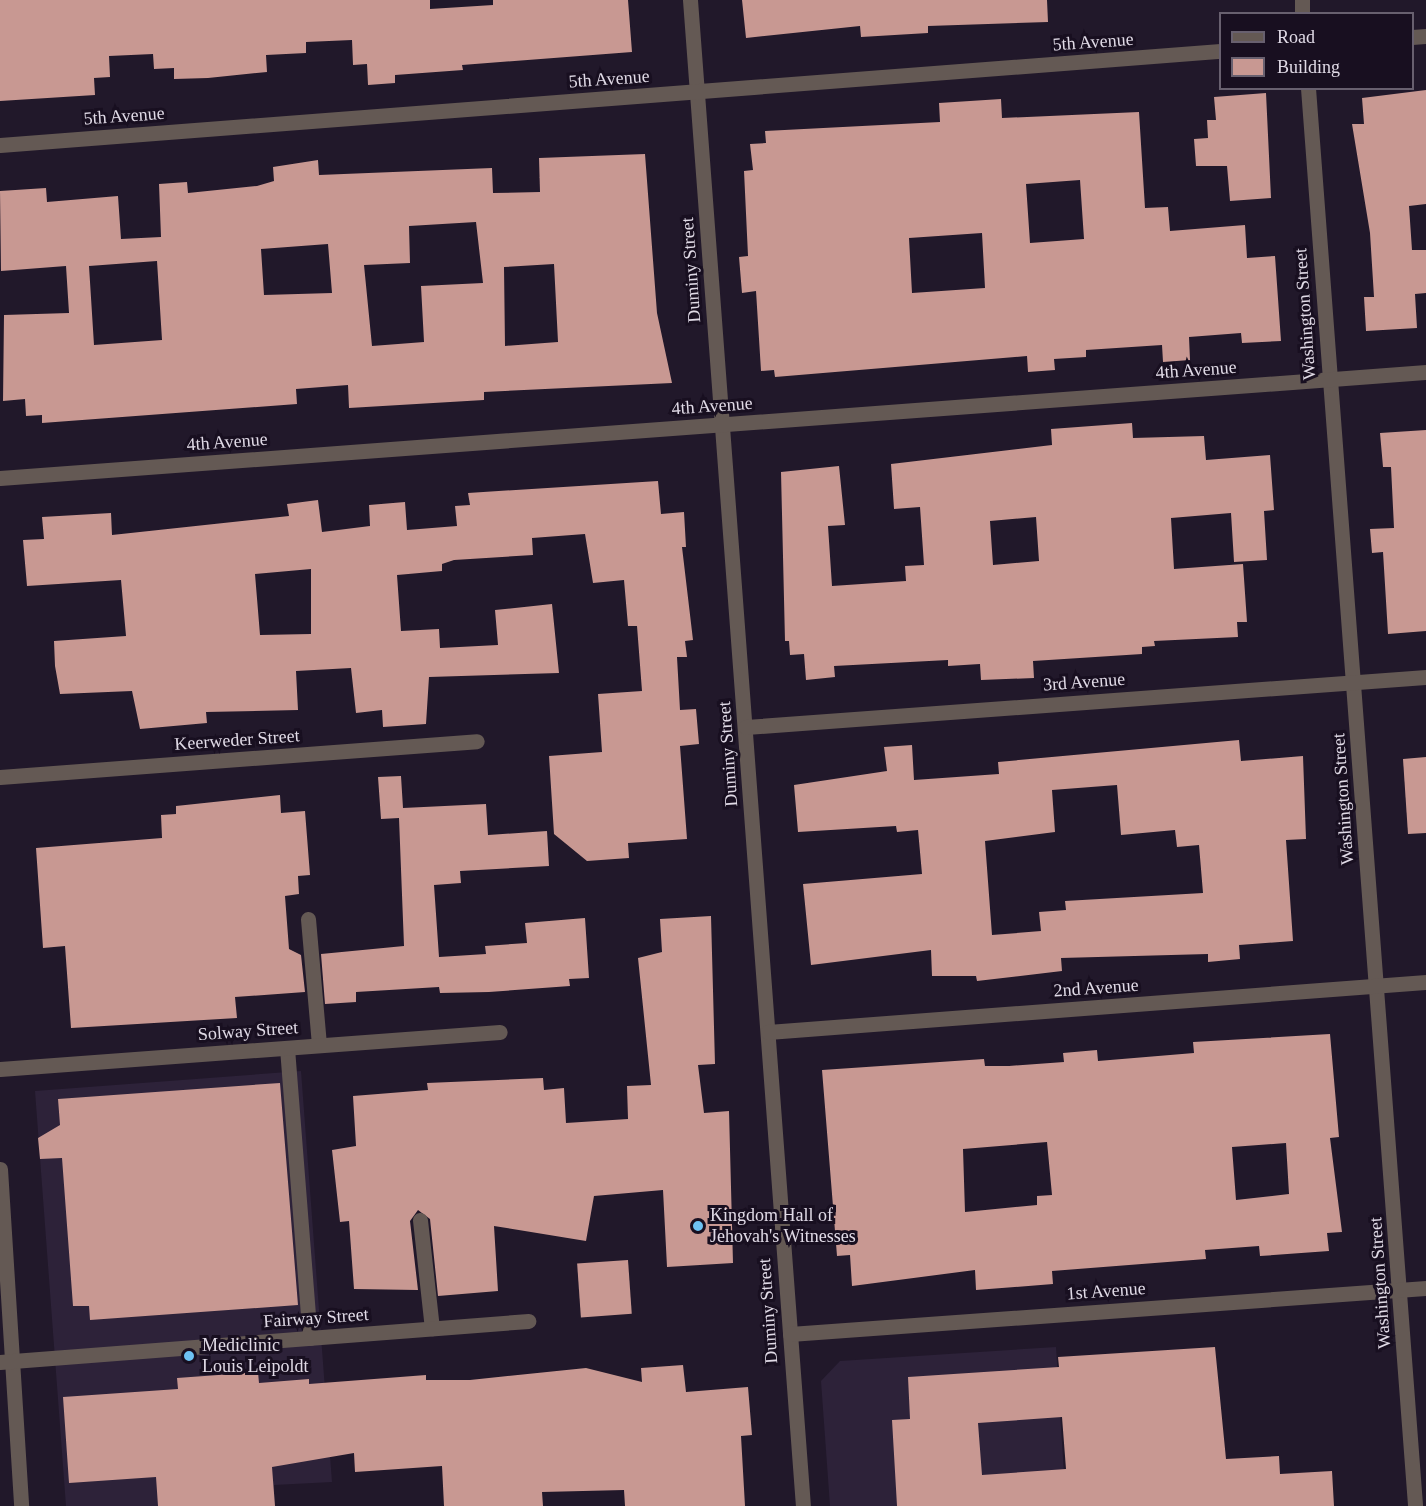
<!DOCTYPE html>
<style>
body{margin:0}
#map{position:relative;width:1426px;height:1506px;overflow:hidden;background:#21182a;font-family:Georgia,serif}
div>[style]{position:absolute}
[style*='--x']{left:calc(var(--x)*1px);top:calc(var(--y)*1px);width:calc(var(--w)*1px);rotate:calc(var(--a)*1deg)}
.built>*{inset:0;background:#2d2239}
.building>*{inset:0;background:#c89892;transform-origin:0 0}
.minor>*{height:15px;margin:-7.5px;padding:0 7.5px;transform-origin:7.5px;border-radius:7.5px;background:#645954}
.dots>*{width:16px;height:16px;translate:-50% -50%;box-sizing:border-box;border:3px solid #180f20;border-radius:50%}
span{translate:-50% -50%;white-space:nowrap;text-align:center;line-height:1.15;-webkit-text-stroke:6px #180f20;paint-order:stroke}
.street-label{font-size:18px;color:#e0dae6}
.poi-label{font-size:18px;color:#e0dae6}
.left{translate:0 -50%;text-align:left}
.legend{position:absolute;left:1219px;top:12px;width:195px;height:78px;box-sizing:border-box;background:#180f20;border:2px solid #68606f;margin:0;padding:8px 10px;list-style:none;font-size:18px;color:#e0dae6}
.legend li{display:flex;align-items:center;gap:12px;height:30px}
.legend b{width:30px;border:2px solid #68606f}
</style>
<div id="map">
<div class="built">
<div style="clip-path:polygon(301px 1071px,332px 1482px,274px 1485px,275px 1506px,66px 1506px,35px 1091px)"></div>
<div style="clip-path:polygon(1056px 1347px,1066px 1506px,830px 1506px,821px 1381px,840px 1361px)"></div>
</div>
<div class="building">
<div style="clip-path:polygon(0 0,430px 0,430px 9px,493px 5px,493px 0,628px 0,632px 52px,462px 65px,463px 70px,395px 75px,395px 83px,368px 85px,367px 64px,353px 65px,352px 40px,306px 42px,306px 53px,266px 55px,267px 72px,208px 78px,174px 79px,174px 68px,154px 69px,153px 54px,109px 56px,110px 77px,94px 78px,95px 95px,0 101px)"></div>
<div style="clip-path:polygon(742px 0,1047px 0,1048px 22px,928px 26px,928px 33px,861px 37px,860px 26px,746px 38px)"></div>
<div style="clip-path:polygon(1426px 90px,1426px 204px,1409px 206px,1412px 250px,1426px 250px,1426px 293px,1415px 294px,1417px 328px,1366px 331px,1364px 297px,1374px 297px,1370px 233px,1352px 124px,1364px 124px,1362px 98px)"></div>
<div style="clip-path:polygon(1266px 93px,1271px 198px,1230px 201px,1227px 166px,1196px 166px,1194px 139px,1208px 138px,1207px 120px,1216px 120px,1214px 97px)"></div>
<div style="clip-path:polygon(evenodd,1001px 99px,1002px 118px,1139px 112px,1145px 208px,1168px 207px,1170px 231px,1245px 225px,1247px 258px,1275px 256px,1281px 341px,1242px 343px,1241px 333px,1189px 337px,1190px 360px,1163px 362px,1162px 345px,1086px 350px,1086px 357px,1054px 359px,1055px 370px,1028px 372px,1027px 356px,775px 377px,774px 370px,761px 371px,756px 291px,742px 293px,739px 257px,748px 256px,744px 171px,753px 170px,750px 144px,766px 143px,765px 131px,940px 122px,939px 103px,1001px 99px,1080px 180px,1084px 239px,1030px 243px,1026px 184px,1080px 180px,1001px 99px,982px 233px,985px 288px,912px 293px,909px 238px,982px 233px)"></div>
<div style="clip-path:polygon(evenodd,645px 154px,657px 313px,672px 383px,484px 392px,484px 400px,349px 408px,348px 385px,296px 389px,297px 404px,42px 423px,42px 415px,26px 416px,25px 399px,3px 401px,4px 315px,69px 313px,66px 266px,1px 271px,0 191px,46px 188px,47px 202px,118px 196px,121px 239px,161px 237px,159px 184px,187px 182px,188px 193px,257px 186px,274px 181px,273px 167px,318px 160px,319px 175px,492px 168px,493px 193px,540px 192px,539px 158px,645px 154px,476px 222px,483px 283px,421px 286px,424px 342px,372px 346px,364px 265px,410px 263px,409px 226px,476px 222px,645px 154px,328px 244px,332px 293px,264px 295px,261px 249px,328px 244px,645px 154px,157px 261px,162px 340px,94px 345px,89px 266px,157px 261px,645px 154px,554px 264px,558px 342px,505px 346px,504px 267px,554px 264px)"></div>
<div style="clip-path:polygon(evenodd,1132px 423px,1133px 438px,1204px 436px,1206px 460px,1270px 455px,1274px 510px,1264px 511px,1267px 560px,1234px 562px,1231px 513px,1171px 518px,1174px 569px,1243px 564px,1247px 622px,1237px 622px,1238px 637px,1154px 641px,1155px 646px,1142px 647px,1142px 654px,1033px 661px,1034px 678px,981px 680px,980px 664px,948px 666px,948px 660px,834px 666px,835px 677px,806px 680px,804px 654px,790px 655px,789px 641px,785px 641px,781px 472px,839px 466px,845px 525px,828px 526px,832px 586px,906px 581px,905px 566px,924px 565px,920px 507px,894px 509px,891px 464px,1052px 445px,1051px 429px,1132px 423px,1036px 517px,1039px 561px,993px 565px,990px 521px,1036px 517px)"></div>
<div style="clip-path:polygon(1426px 430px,1426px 631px,1388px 634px,1383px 552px,1372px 553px,1370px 529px,1394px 528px,1391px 467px,1383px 467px,1380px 433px)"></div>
<div style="clip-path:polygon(evenodd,658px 481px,661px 514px,684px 512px,686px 547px,682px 547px,693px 640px,685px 641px,687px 657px,677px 657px,680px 710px,696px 709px,699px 744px,680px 746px,687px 839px,628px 843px,629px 858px,587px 861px,554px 834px,549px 756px,602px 752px,598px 694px,642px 691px,637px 626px,628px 626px,624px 580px,593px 583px,585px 534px,532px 538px,533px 555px,454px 560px,442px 564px,442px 571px,397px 575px,401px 631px,439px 629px,440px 648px,498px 645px,495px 610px,552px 604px,559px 673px,429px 677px,426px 724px,383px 727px,382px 710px,356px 713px,351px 668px,296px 671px,298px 710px,206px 712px,207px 723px,140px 729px,132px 691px,60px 694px,55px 666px,54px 641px,126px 636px,121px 580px,27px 586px,23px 540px,44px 539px,42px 517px,111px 513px,112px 535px,289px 516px,287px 504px,318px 500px,322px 532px,370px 526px,369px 505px,405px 502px,407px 530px,457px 526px,455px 506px,470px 505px,468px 493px,658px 481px,311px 569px,311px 634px,260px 635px,255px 574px,311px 569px)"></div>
<div style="clip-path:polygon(evenodd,1239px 740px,1241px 761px,1303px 756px,1306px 839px,1286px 840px,1293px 941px,1239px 945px,1240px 959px,1208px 962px,1208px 954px,1061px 958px,1062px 971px,977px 981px,976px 976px,932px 976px,931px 950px,811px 965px,803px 884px,922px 874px,918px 830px,897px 832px,896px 826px,798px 832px,794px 785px,887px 771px,884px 747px,912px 745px,914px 780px,999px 774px,998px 762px,1239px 740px,1117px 785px,1121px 835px,1175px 830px,1177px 847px,1199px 845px,1203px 893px,1065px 901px,1066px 910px,1039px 912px,1041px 931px,992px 935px,985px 841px,1055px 832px,1052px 790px,1117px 785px)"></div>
<div style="clip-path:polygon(1426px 757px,1426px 833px,1408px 834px,1403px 759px)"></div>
<div style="clip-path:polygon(401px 776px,403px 808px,486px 804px,488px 835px,547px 831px,549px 866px,460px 871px,461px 883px,434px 885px,439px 957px,486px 954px,485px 946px,527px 943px,525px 923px,585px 918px,589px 978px,569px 979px,570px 986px,489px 992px,440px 993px,439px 987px,356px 992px,356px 1002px,325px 1004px,321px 954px,404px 946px,399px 818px,381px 819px,378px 777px)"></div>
<div style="clip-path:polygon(280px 795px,281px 813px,305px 811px,310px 875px,298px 876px,299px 894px,285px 896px,289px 949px,301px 955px,305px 992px,235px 997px,237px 1018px,71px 1028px,65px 946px,43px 948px,36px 848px,162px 838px,161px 815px,176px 814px,176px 806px)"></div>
<div style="clip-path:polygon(711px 916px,715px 1064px,698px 1065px,704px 1113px,729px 1111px,733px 1263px,667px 1267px,663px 1190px,594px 1196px,586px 1241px,494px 1226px,498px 1291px,438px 1296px,430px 1219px,418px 1210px,410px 1221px,418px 1290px,354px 1289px,349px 1221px,340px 1222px,332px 1150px,356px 1146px,353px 1096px,428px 1090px,427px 1083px,543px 1078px,544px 1090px,564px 1088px,566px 1123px,628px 1119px,627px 1086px,651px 1085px,638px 958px,662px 952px,660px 919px)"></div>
<div style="clip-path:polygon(evenodd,1330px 1034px,1339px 1137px,1330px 1138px,1342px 1232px,1327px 1233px,1329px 1251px,1260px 1256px,1259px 1246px,1205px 1250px,1206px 1259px,1052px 1271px,1053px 1284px,976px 1290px,975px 1270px,852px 1286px,850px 1255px,837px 1256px,822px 1070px,984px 1059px,985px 1066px,1009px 1066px,1064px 1062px,1063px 1053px,1097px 1050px,1098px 1061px,1194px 1053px,1193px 1042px,1330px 1034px,1047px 1142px,1052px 1195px,1037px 1196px,1037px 1205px,965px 1212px,963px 1149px,1047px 1142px,1330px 1034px,1286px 1143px,1289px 1194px,1236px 1200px,1232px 1147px,1286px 1143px)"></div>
<div style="clip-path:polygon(280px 1083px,298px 1305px,90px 1320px,89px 1306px,73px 1306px,62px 1158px,40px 1159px,38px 1138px,60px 1125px,58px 1099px)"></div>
<div style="left:628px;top:1260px;width:54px;height:51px;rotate:86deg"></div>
<div style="clip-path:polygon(evenodd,1215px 1347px,1226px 1459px,1279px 1456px,1280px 1474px,1332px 1471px,1334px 1506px,897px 1506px,892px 1420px,910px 1419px,908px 1377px,1059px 1367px,1058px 1357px,1215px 1347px,1062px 1417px,1066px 1469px,982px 1475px,978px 1423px,1062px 1417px)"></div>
<div style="clip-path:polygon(683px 1365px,686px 1392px,748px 1387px,752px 1435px,741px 1436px,745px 1506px,625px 1506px,624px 1490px,542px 1492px,543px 1506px,444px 1506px,442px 1466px,355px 1472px,354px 1453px,272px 1467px,275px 1506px,158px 1506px,156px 1477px,69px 1483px,63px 1397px,178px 1389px,177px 1378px,258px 1372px,259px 1383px,309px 1379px,309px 1384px,426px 1375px,426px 1380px,470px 1380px,586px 1368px,642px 1382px,641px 1368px)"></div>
</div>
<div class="minor">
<div style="--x:690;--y:0;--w:1510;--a:85.71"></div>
<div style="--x:1302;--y:0;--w:14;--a:90"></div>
<div style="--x:1412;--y:37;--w:14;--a:-4"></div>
<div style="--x:1308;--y:88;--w:1422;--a:85.68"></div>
<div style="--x:0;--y:145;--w:1224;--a:-4.41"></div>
<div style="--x:0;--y:478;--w:1430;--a:-4.25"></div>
<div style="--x:746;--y:727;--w:682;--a:-4.21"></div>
<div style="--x:0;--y:777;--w:478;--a:-4.3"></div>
<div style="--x:308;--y:919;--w:126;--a:85"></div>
<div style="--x:768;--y:1032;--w:660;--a:-4.35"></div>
<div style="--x:287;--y:1048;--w:291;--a:85.5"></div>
<div style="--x:0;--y:1069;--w:501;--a:-4.23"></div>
<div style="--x:0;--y:1169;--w:338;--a:86.4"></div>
<div style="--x:420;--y:1220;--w:109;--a:83.7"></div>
<div style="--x:790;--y:1334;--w:638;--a:-4.14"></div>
<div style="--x:0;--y:1362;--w:530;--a:-4.44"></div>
</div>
<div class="dots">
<div style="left:698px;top:1226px;background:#6ec2f3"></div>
<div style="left:189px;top:1356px;background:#6ec2f3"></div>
</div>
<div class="street-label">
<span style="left:1093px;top:42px;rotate:-4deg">5th Avenue</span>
<span style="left:609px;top:79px;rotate:-4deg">5th Avenue</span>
<span style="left:124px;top:116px;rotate:-4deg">5th Avenue</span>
<span style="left:691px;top:270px;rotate:-94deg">Duminy Street</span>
<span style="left:1305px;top:314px;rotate:-94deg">Washington Street</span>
<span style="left:1196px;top:370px;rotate:-4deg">4th Avenue</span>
<span style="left:712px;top:406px;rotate:-4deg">4th Avenue</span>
<span style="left:227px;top:442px;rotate:-4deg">4th Avenue</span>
<span style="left:1084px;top:682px;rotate:-4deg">3rd Avenue</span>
<span style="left:237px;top:740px;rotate:-4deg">Keerweder Street</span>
<span style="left:728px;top:754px;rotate:-94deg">Duminy Street</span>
<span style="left:1343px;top:799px;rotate:-94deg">Washington Street</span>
<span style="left:1096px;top:988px;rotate:-4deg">2nd Avenue</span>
<span style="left:248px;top:1031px;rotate:-4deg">Solway Street</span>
<span style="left:1380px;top:1283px;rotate:-94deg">Washington Street</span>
<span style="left:1106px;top:1291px;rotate:-4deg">1st Avenue</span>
<span style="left:768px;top:1311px;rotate:-94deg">Duminy Street</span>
<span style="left:316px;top:1318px;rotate:-4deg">Fairway Street</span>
</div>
<div class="poi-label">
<span class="left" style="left:710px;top:1226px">Kingdom Hall of<br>Jehovah's Witnesses</span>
<span class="left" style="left:202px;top:1356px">Mediclinic<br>Louis Leipoldt</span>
</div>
<ul class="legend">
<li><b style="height:8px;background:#645954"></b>Road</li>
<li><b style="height:16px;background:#c89892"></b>Building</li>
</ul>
</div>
